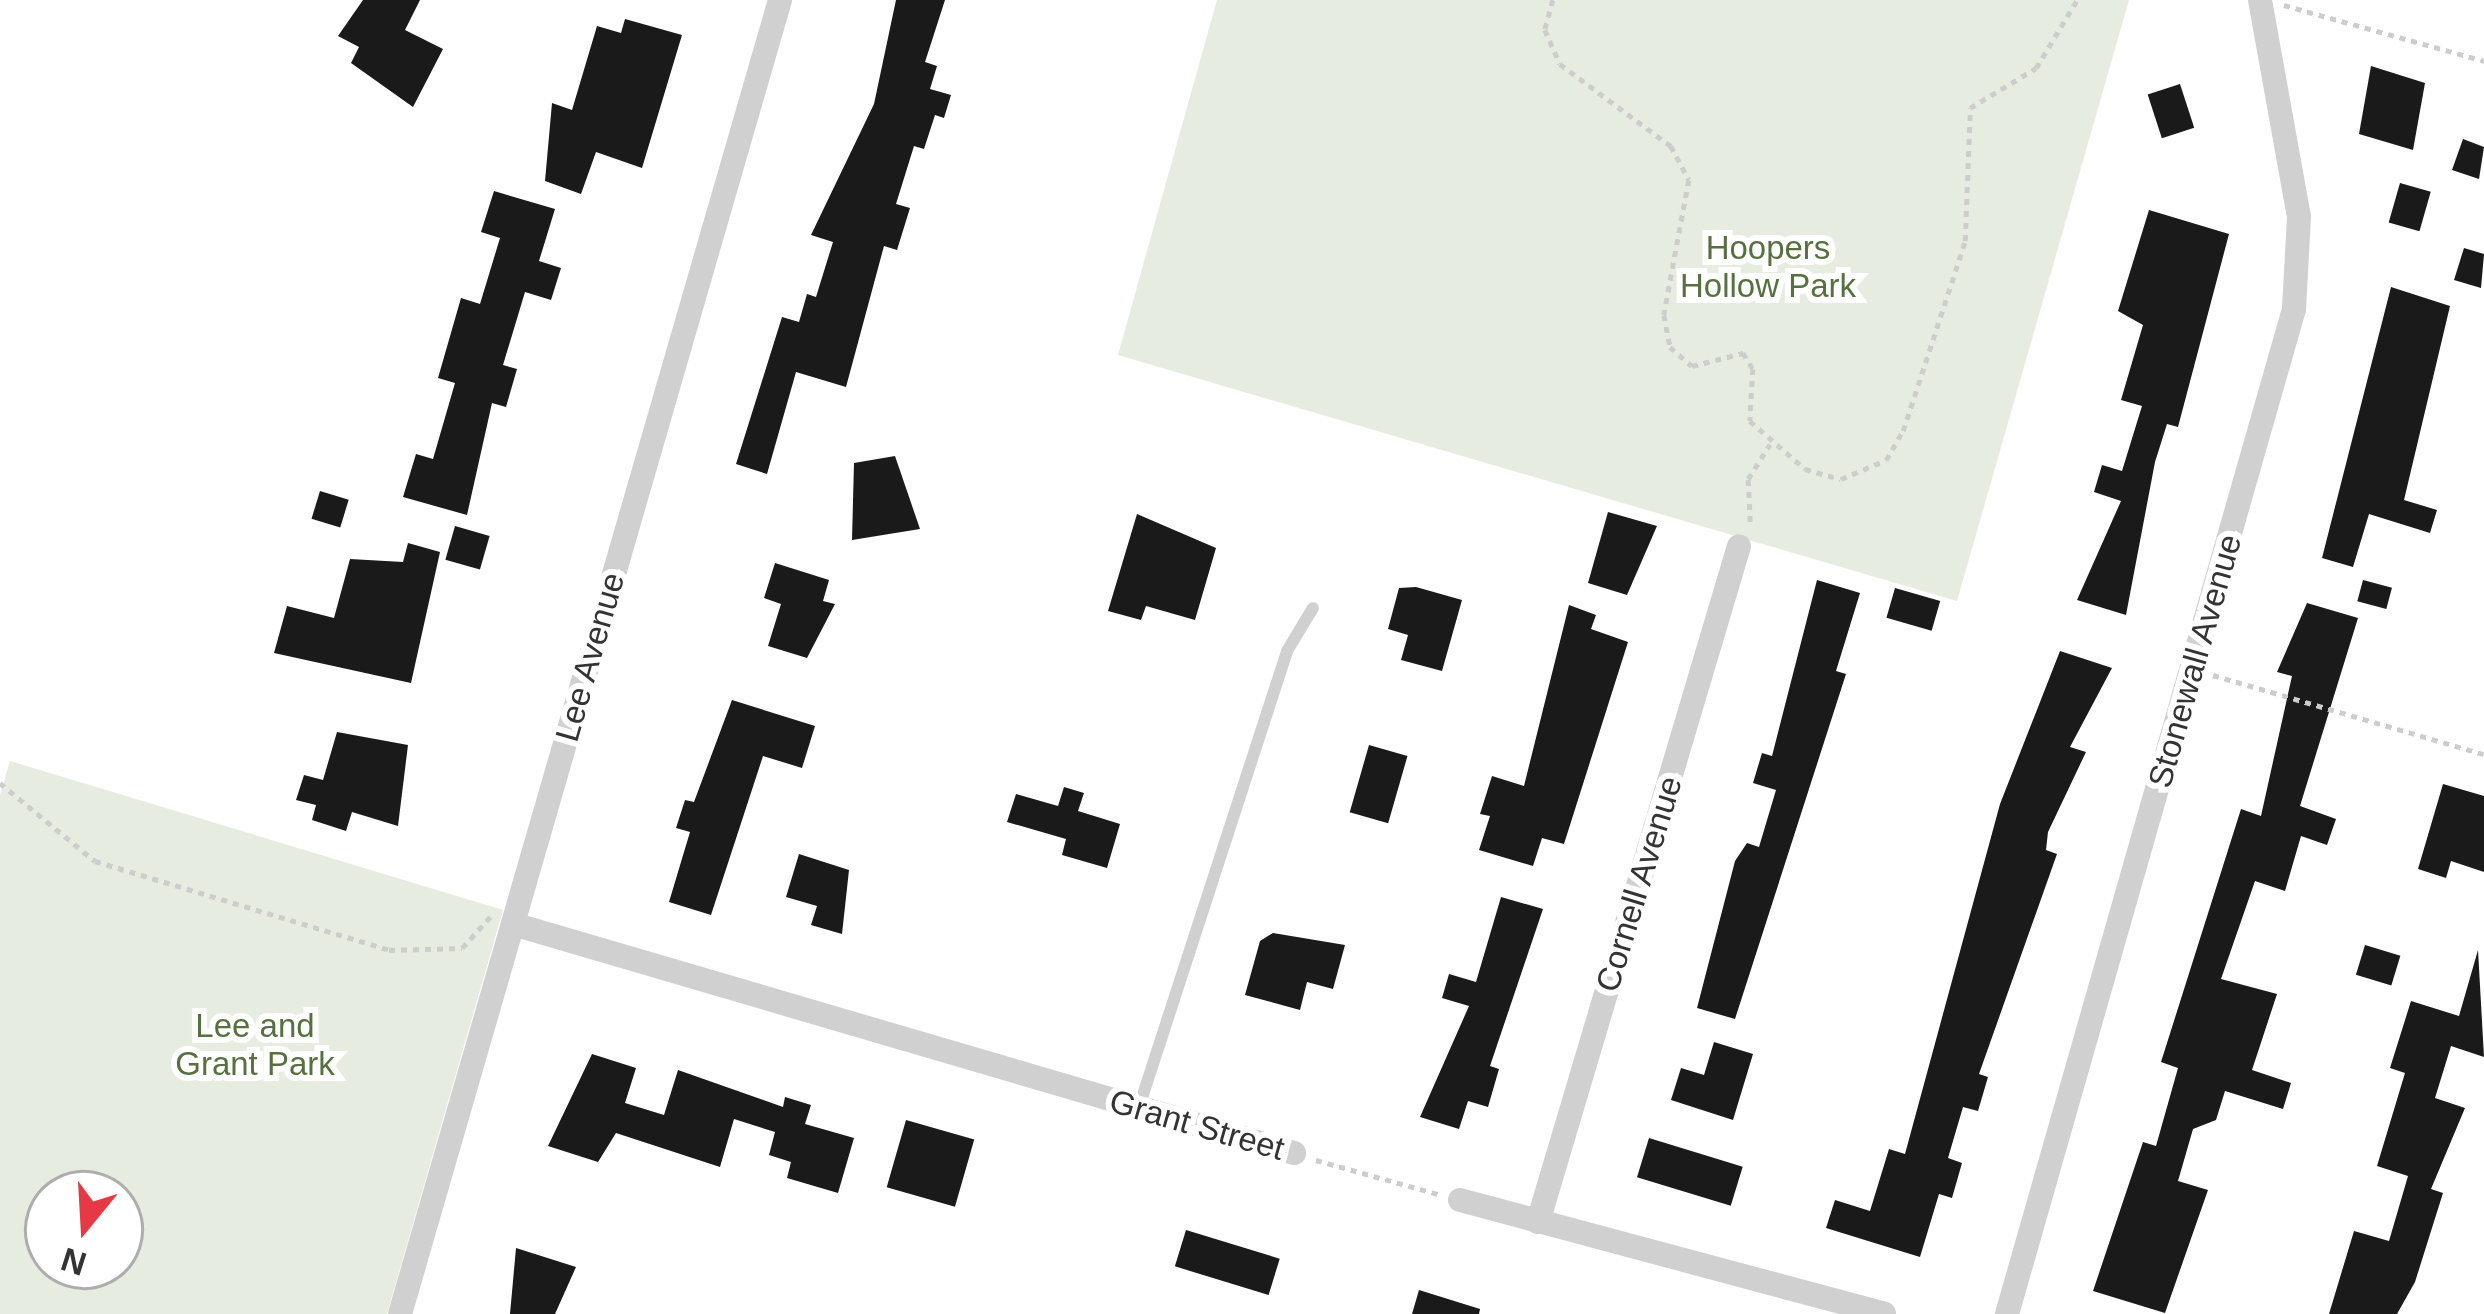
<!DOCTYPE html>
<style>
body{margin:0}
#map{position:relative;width:2484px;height:1314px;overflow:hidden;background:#fff;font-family:Arial,sans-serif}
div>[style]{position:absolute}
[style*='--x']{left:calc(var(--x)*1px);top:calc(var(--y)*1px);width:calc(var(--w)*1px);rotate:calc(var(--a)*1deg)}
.green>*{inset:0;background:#e6ecdf}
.building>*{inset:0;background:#1a1a1a;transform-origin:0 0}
.path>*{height:4.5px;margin-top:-2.25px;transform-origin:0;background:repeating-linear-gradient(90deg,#cdcdcd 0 6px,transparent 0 12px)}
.service>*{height:12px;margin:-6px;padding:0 6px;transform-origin:6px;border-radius:6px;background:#d0d0d0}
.minor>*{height:24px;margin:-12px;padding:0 12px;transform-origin:12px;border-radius:12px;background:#d0d0d0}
span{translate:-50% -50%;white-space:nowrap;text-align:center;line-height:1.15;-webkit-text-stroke:12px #fff;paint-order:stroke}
.park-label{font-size:33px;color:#56703f}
.street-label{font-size:33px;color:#333}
.north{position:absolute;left:24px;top:1170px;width:120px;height:120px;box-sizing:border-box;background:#fff;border:3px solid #adadad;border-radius:50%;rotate:198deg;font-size:33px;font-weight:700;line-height:48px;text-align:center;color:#333}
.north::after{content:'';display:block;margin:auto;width:42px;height:54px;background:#e63946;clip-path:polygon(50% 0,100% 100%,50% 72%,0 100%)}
</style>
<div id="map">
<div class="green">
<div style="clip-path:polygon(1217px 0,2129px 0,1957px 601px,1118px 355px)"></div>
<div style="clip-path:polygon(evenodd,10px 761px,503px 910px,387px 1314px,0 1314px,0 795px,10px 761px,120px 1194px,120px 1266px,48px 1266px,48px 1194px,120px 1194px)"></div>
</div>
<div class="building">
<div style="clip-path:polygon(363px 0,420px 0,405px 30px,443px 49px,413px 107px,351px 63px,359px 47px,338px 36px)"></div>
<div style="clip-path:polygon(896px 0,945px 0,925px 62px,937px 66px,930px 89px,951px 95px,944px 118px,935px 115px,924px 149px,914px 146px,896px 204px,910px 208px,897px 250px,884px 246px,846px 387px,796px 372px,767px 474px,736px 464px,782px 317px,799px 322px,807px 294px,816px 297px,833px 242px,811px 235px,874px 104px)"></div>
<div style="clip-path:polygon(625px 19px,682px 35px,642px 168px,596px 152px,581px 194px,545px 181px,552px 103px,572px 110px,597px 26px,621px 33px)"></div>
<div style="clip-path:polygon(2371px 66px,2425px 83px,2413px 150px,2359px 134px)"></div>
<div style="left:2180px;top:84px;width:46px;height:34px;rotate:72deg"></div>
<div style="clip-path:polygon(2463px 139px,2484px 147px,2479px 179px,2452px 170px)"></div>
<div style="left:2400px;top:183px;width:32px;height:41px;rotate:16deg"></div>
<div style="clip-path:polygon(494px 191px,555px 209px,539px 261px,561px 268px,551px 300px,525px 292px,503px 365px,517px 369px,506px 407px,492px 403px,467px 515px,403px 497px,416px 454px,433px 459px,455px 383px,438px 378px,461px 298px,480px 304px,500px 238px,481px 232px)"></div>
<div style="clip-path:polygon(2149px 210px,2229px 234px,2178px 427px,2167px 424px,2155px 462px,2126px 615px,2077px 600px,2121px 501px,2094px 492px,2102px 465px,2122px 471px,2142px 406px,2121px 400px,2143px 325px,2118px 311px)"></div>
<div style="clip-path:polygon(2464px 248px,2484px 254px,2481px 288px,2454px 280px)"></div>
<div style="clip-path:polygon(2391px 287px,2450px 306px,2404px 500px,2437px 510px,2430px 533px,2369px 514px,2353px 567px,2322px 558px)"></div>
<div style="clip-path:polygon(895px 456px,920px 529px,852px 540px,854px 463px)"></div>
<div style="left:320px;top:491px;width:30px;height:29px;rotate:17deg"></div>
<div style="clip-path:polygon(1608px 512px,1657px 526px,1627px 595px,1588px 583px)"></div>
<div style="clip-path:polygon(1137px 514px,1216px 548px,1195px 620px,1146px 606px,1141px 620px,1108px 611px)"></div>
<div style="left:455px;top:526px;width:36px;height:35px;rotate:16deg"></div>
<div style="clip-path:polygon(408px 543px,440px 552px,411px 683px,274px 653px,287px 606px,334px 618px,350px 559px,403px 562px)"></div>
<div style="clip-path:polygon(775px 563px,829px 580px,823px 601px,835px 604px,807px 658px,768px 646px,781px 604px,764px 598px)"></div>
<div style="clip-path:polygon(1817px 580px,1860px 593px,1836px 671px,1846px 674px,1735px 1019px,1697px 1008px,1735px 861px,1747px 843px,1759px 847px,1776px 790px,1753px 783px,1762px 753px,1772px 756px)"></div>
<div style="left:2363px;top:580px;width:30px;height:22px;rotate:15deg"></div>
<div style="clip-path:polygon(1416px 587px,1462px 600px,1442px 671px,1401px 660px,1408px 635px,1388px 629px,1399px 588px)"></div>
<div style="left:1895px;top:588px;width:47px;height:31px;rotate:16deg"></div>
<div style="clip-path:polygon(2307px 603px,2358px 618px,2300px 806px,2336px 819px,2327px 845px,2301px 836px,2285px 891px,2255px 881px,2221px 979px,2277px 994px,2252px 1070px,2291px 1083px,2283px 1109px,2225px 1091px,2216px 1120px,2193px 1129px,2178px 1181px,2208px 1190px,2165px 1313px,2093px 1291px,2143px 1142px,2156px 1146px,2178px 1068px,2161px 1062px,2241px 809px,2261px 816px,2292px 676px,2277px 672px)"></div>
<div style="clip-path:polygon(1569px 605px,1596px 615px,1591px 629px,1628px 642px,1564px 844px,1542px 838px,1533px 866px,1479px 850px,1490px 816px,1480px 814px,1492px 776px,1524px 786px)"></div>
<div style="clip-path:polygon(2060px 651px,2112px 668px,2070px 747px,2086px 752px,2048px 832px,2046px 850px,2057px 854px,1979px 1074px,1988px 1077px,1978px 1111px,1963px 1107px,1948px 1158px,1962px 1163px,1952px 1198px,1939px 1194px,1920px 1257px,1826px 1228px,1835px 1200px,1870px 1211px,1889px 1149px,1905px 1154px,2000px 804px)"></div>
<div style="clip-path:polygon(732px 700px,815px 726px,802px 768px,763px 756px,711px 915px,669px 902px,690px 832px,676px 828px,685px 800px,694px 802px)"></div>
<div style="clip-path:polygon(337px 732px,408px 745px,398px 826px,352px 812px,346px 831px,312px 820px,316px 805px,296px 800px,304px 775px,323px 780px)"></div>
<div style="left:1369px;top:745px;width:40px;height:70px;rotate:16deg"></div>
<div style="clip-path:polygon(2443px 784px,2484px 796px,2484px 872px,2451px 861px,2446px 878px,2418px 869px)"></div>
<div style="clip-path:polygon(1064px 787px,1084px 793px,1078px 811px,1120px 824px,1107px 868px,1062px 855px,1066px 839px,1007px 822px,1016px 794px,1058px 806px)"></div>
<div style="clip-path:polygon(799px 854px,849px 870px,842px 934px,811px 925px,817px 906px,786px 897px)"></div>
<div style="clip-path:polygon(1501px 897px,1543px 909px,1490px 1066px,1499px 1069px,1488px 1107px,1468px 1101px,1459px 1129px,1420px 1117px,1469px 1006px,1442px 998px,1449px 974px,1476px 982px)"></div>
<div style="clip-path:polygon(1273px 933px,1345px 945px,1333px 989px,1307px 982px,1300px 1010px,1245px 995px,1260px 941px)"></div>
<div style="left:2365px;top:945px;width:37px;height:31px;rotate:17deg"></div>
<div style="clip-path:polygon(2478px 950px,2484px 1057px,2451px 1046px,2435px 1098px,2465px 1108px,2431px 1189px,2443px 1193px,2415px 1282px,2397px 1314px,2329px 1314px,2354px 1231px,2389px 1241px,2408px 1176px,2377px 1166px,2405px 1073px,2390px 1068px,2411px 1001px,2459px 1016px)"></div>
<div style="clip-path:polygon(1714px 1042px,1753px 1054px,1733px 1120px,1671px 1100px,1681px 1068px,1704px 1075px)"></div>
<div style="clip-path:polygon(592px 1054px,636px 1068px,625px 1103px,664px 1115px,678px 1070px,783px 1107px,785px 1097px,811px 1105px,805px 1124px,854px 1138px,838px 1193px,787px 1178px,791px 1162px,769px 1155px,775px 1132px,734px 1119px,720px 1167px,616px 1133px,598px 1162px,548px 1146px)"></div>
<div style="left:906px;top:1120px;width:71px;height:70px;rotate:16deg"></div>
<div style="left:1649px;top:1138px;width:98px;height:41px;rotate:17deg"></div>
<div style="left:1186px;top:1230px;width:98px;height:38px;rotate:17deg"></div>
<div style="clip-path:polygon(516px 1248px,576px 1267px,555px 1314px,510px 1314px)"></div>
<div style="clip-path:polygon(1419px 1290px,1480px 1309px,1479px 1314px,1412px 1314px)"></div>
</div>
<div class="path">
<div style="--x:1553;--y:0;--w:31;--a:105"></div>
<div style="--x:1545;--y:30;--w:37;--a:66"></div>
<div style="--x:1560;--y:64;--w:138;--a:36.5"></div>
<div style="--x:1671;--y:146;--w:38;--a:62"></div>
<div style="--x:1689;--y:180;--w:137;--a:100.5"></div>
<div style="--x:1664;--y:315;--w:33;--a:79"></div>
<div style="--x:1670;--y:347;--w:29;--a:41"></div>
<div style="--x:1692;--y:366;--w:53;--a:-14.3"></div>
<div style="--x:1743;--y:353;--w:19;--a:58"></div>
<div style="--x:1753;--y:369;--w:52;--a:93.3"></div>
<div style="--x:1750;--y:421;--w:73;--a:41.1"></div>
<div style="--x:1805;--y:469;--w:37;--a:16"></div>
<div style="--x:1841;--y:479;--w:49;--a:-22.9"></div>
<div style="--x:1886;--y:460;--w:34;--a:-60"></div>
<div style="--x:1903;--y:431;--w:200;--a:-71.9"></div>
<div style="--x:1965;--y:241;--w:133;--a:-87.8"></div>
<div style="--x:1970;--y:108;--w:77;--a:-31.2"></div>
<div style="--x:2036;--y:68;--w:79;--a:-58.9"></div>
<div style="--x:2284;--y:5;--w:208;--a:15.6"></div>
<div style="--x:1750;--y:522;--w:43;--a:-92.7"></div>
<div style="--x:1748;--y:479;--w:41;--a:-57.8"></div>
<div style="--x:2213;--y:675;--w:282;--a:16.3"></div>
<div style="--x:0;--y:783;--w:123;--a:39.4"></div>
<div style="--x:95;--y:861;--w:307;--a:16.8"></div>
<div style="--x:389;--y:950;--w:73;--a:-1.6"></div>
<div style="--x:462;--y:948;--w:42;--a:-47.9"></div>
<div style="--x:1316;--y:1160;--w:127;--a:15.6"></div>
</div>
<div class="service">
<div style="--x:1139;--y:1107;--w:479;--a:-72"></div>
<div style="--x:1287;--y:651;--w:50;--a:-58.8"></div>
</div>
<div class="minor">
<div style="--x:513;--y:924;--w:814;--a:16.34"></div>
<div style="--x:1460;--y:1200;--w:439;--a:15"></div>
<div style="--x:1538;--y:1222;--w:705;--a:-73.44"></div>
<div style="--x:400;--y:1314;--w:1368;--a:-73.87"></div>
<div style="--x:2007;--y:1314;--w:1045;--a:-74.06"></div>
<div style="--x:2294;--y:309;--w:92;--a:-86.9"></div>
<div style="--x:2299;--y:217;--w:220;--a:-100.2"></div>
</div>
<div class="park-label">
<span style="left:1768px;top:267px">Hoopers<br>Hollow Park</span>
<span style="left:255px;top:1045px">Lee and<br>Grant Park</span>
</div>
<div class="street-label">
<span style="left:590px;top:657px;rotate:-74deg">Lee Avenue</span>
<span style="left:2195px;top:661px;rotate:-74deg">Stonewall Avenue</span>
<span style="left:1639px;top:884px;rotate:-73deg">Cornell Avenue</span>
<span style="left:1197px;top:1125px;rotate:16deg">Grant Street</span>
</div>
<div class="north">N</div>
</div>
